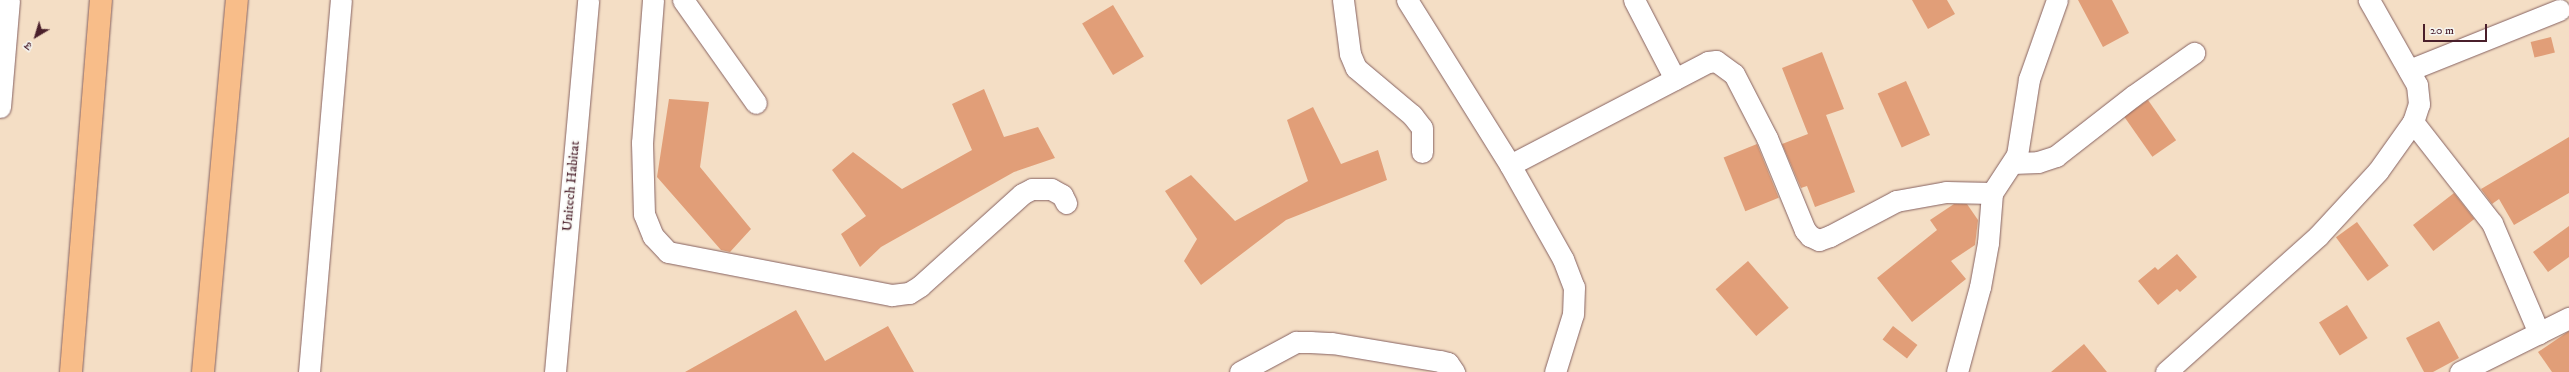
<!DOCTYPE html>
<meta charset="utf-8">
<style>
body{margin:0}
#map{position:relative;width:2569px;height:372px;overflow:hidden;background:#f4dec5;font-family:"IM FELL DW Pica","Noto Serif Devanagari",serif}
div>[style]{position:absolute}
[style*='--x']{left:calc(var(--x)*1px);top:calc(var(--y)*1px);width:calc(var(--w)*1px);rotate:calc(var(--a)*1deg)}
.building>*{inset:0;background:#e19e78;transform-origin:0 0}
.roads{filter:drop-shadow(0 0 1px #866261) drop-shadow(0 0 1px #866261)}
.minor>*{height:21px;margin:-10.5px;padding:0 10.5px;transform-origin:10.5px;border-radius:10.5px;background:#fff}
.major>*{height:22px;margin:-11px;padding:0 11px;transform-origin:11px;border-radius:11px;background:#f8bd89}
span{translate:-50% -50%;white-space:nowrap;text-align:center;line-height:1.15;-webkit-text-stroke:3px #f6f6f2;paint-order:stroke}
.street-label{font-size:14px;color:#4a1f2b}
.north{position:absolute;left:16px;top:16px;width:40px;height:40px;-webkit-text-stroke:3px #f6f6f2;paint-order:stroke;rotate:218deg;font-size:11px;font-weight:700;line-height:16px;text-align:center;color:#4a1f2b}
.north::after{content:'';display:block;margin:auto;width:14px;height:18px;background:#4a1f2b;clip-path:polygon(50% 0,100% 100%,50% 72%,0 100%)}
.scale{position:absolute;left:2423px;top:24px;width:64px;height:18px;box-sizing:border-box;border:2px solid #4a1f2b;border-top:0;padding-left:5px;font-size:12px;line-height:14px;white-space:nowrap;color:#4a1f2b;-webkit-text-stroke:3px #f6f6f2;paint-order:stroke}
</style>
<div id="map">
<div class="building">
<div style="clip-path:polygon(1912px 0,1947px 0,1955px 14px,1928px 29px)"></div>
<div style="clip-path:polygon(2078px 0,2112px 0,2129px 33px,2103px 47px)"></div>
<div style="left:1113px;top:5px;width:60px;height:36px;rotate:59deg"></div>
<div style="left:2551px;top:37px;width:16px;height:21px;rotate:76deg"></div>
<div style="clip-path:polygon(1822px 52px,1844px 109px,1826px 115px,1855px 192px,1815px 207px,1807px 186px,1801px 188px,1782px 144px,1808px 134px,1782px 68px)"></div>
<div style="left:1906px;top:81px;width:59px;height:31px;rotate:66deg"></div>
<div style="clip-path:polygon(984px 89px,1004px 137px,1038px 127px,1055px 158px,1014px 172px,881px 247px,860px 267px,841px 234px,866px 216px,832px 170px,853px 152px,902px 189px,972px 150px,952px 104px)"></div>
<div style="clip-path:polygon(669px 99px,709px 102px,700px 167px,751px 229px,730px 252px,721px 250px,657px 177px)"></div>
<div style="left:2148px;top:100px;width:49px;height:29px;rotate:55deg"></div>
<div style="clip-path:polygon(1313px 107px,1341px 164px,1378px 150px,1387px 180px,1286px 220px,1201px 285px,1184px 261px,1197px 239px,1165px 191px,1191px 175px,1235px 221px,1308px 181px,1287px 120px)"></div>
<div style="clip-path:polygon(2569px 137px,2569px 193px,2514px 225px,2499px 199px,2492px 204px,2481px 189px)"></div>
<div style="left:1757px;top:144px;width:58px;height:36px;rotate:68deg"></div>
<div style="left:2454px;top:193px;width:33px;height:52px;rotate:52deg"></div>
<div style="clip-path:polygon(1954px 204px,1967px 204px,1978px 220px,1975px 245px,1951px 261px,1966px 279px,1912px 322px,1877px 278px,1937px 230px,1930px 220px)"></div>
<div style="left:2357px;top:222px;width:54px;height:26px;rotate:54deg"></div>
<div style="clip-path:polygon(2569px 226px,2569px 257px,2548px 272px,2533px 252px)"></div>
<div style="clip-path:polygon(2177px 254px,2197px 277px,2180px 292px,2177px 289px,2158px 305px,2138px 281px,2155px 267px,2158px 270px)"></div>
<div style="left:1748px;top:261px;width:62px;height:43px;rotate:49deg"></div>
<div style="left:2347px;top:305px;width:39px;height:33px;rotate:58deg"></div>
<div style="clip-path:polygon(796px 310px,825px 361px,888px 326px,914px 372px,685px 372px)"></div>
<div style="clip-path:polygon(2439px 321px,2459px 358px,2433px 372px,2424px 372px,2406px 338px)"></div>
<div style="left:1893px;top:326px;width:31px;height:17px;rotate:38deg"></div>
<div style="clip-path:polygon(2569px 331px,2569px 372px,2552px 372px,2538px 352px)"></div>
<div style="clip-path:polygon(2084px 344px,2107px 372px,2051px 372px)"></div>
</div>
<div class="roads">
<div class="minor">
<div style="--x:653;--y:0;--w:143;--a:94.4"></div>
<div style="--x:642;--y:143;--w:71;--a:88.4"></div>
<div style="--x:644;--y:214;--w:24;--a:68"></div>
<div style="--x:653;--y:236;--w:22;--a:47"></div>
<div style="--x:668;--y:252;--w:228;--a:10.9"></div>
<div style="--x:892;--y:295;--w:17;--a:-7"></div>
<div style="--x:909;--y:293;--w:13;--a:-32"></div>
<div style="--x:920;--y:286;--w:137;--a:-42"></div>
<div style="--x:1022;--y:194;--w:11;--a:-27"></div>
<div style="--x:1032;--y:189;--w:19;--a:0"></div>
<div style="--x:1051;--y:189;--w:13;--a:29"></div>
<div style="--x:1062;--y:195;--w:9;--a:63"></div>
<div style="--x:683;--y:0;--w:126;--a:54.7"></div>
<div style="--x:1343;--y:0;--w:54;--a:82.6"></div>
<div style="--x:1350;--y:54;--w:15;--a:67"></div>
<div style="--x:1356;--y:68;--w:73;--a:40"></div>
<div style="--x:1412;--y:115;--w:16;--a:52"></div>
<div style="--x:1422;--y:128;--w:24;--a:90"></div>
<div style="--x:1407;--y:0;--w:195;--a:58"></div>
<div style="--x:1510;--y:165;--w:108;--a:60.6"></div>
<div style="--x:1563;--y:259;--w:30;--a:69"></div>
<div style="--x:1574;--y:287;--w:27;--a:92"></div>
<div style="--x:1573;--y:314;--w:61;--a:107.2"></div>
<div style="--x:1634;--y:0;--w:89;--a:62.6"></div>
<div style="--x:2409;--y:70;--w:162;--a:-21.8"></div>
<div style="--x:0;--y:107;--w:107;--a:-85.2"></div>
<div style="--x:2413;--y:122;--w:128;--a:52"></div>
<div style="--x:2492;--y:223;--w:120;--a:66.9"></div>
<div style="--x:2013;--y:163;--w:25;--a:-2"></div>
<div style="--x:2038;--y:162;--w:19;--a:-18"></div>
<div style="--x:2056;--y:156;--w:98;--a:-37.9"></div>
<div style="--x:2133;--y:96;--w:75;--a:-35.2"></div>
<div style="--x:1510;--y:165;--w:223;--a:-27.5"></div>
<div style="--x:1708;--y:62;--w:8;--a:-7"></div>
<div style="--x:1716;--y:61;--w:22;--a:36"></div>
<div style="--x:1734;--y:74;--w:72;--a:62.7"></div>
<div style="--x:1767;--y:138;--w:100;--a:67.6"></div>
<div style="--x:1805;--y:230;--w:8;--a:50"></div>
<div style="--x:1810;--y:236;--w:10;--a:24"></div>
<div style="--x:1819;--y:240;--w:12;--a:-20"></div>
<div style="--x:1830;--y:236;--w:75;--a:-27.9"></div>
<div style="--x:1896;--y:201;--w:51;--a:-10.2"></div>
<div style="--x:1946;--y:192;--w:46;--a:1.2"></div>
<div style="--x:309;--y:372;--w:373;--a:-85.1"></div>
<div style="--x:555;--y:372;--w:373;--a:-84.9"></div>
<div style="--x:1240;--y:372;--w:64;--a:-28.2"></div>
<div style="--x:1296;--y:342;--w:14;--a:0"></div>
<div style="--x:1310;--y:342;--w:22;--a:3"></div>
<div style="--x:1332;--y:343;--w:109;--a:9.5"></div>
<div style="--x:1440;--y:361;--w:8;--a:14"></div>
<div style="--x:1448;--y:363;--w:11;--a:56"></div>
<div style="--x:1957;--y:372;--w:88;--a:-74.9"></div>
<div style="--x:1980;--y:287;--w:45;--a:-79.7"></div>
<div style="--x:1988;--y:243;--w:50;--a:-85.4"></div>
<div style="--x:1992;--y:193;--w:45;--a:-56.7"></div>
<div style="--x:2017;--y:155;--w:77;--a:-81"></div>
<div style="--x:2029;--y:79;--w:84;--a:-70.5"></div>
<div style="--x:2166;--y:372;--w:204;--a:-41.8"></div>
<div style="--x:2318;--y:236;--w:88;--a:-47.3"></div>
<div style="--x:2378;--y:171;--w:60;--a:-54.5"></div>
<div style="--x:2413;--y:122;--w:19;--a:-72"></div>
<div style="--x:2419;--y:104;--w:19;--a:-96"></div>
<div style="--x:2417;--y:85;--w:98;--a:-119.5"></div>
<div style="--x:2460;--y:372;--w:122;--a:-26.4"></div>
</div>
<div class="major">
<div style="--x:71;--y:372;--w:373;--a:-85.4"></div>
<div style="--x:203;--y:372;--w:374;--a:-84.8"></div>
</div>
</div>
<div class="street-label">
<span style="left:571px;top:186px;rotate:-85deg">Unitech Habitat</span>
</div>
<div class="north">उ</div>
<div class="scale">20 m</div>
</div>
